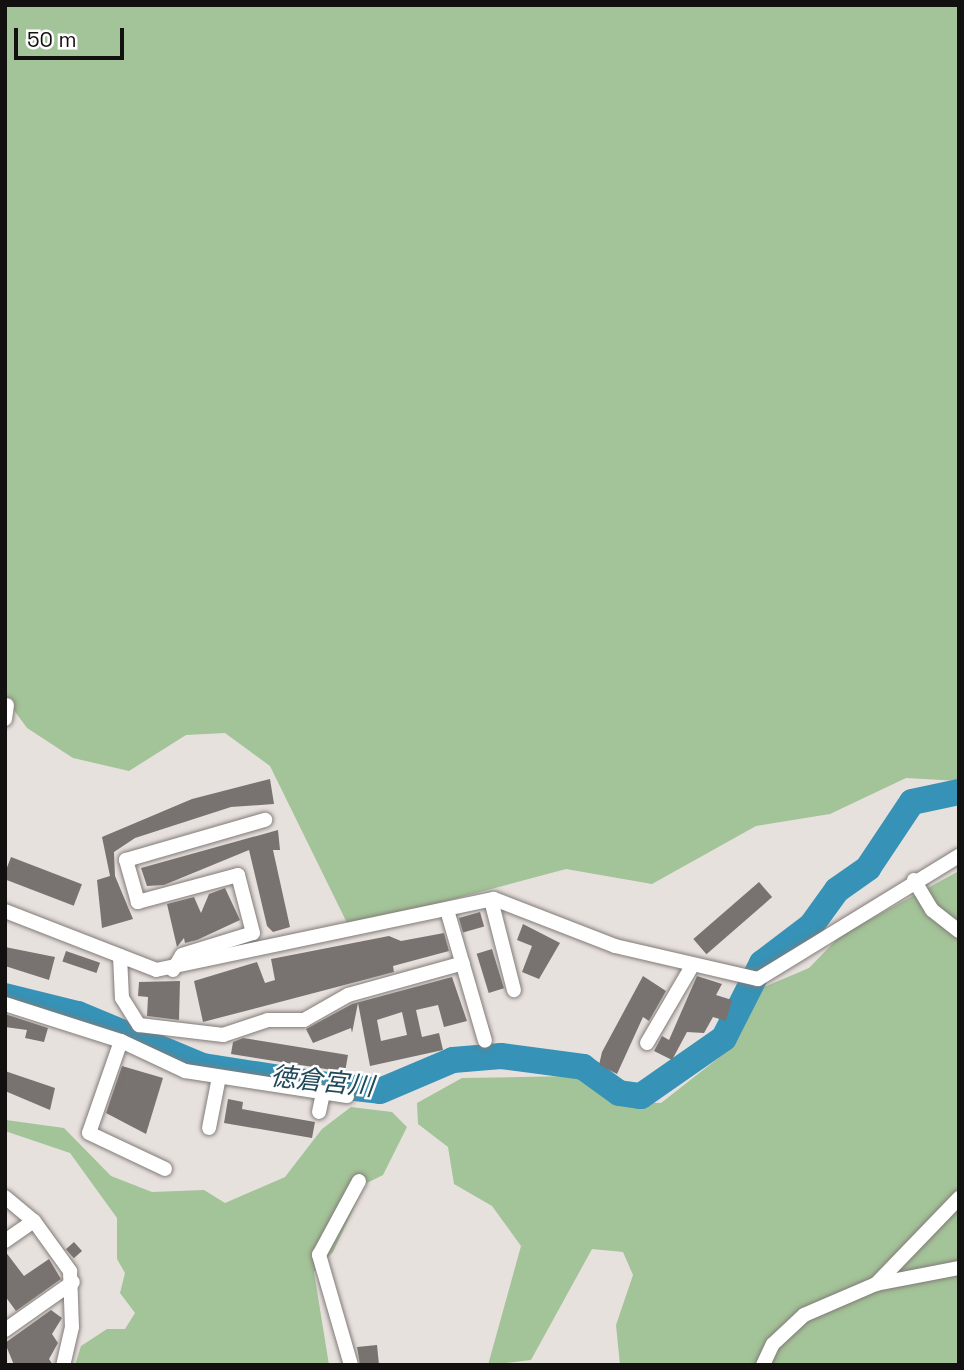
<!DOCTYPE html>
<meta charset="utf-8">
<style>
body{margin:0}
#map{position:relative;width:964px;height:1370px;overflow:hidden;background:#e7e1de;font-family:"Space Grotesk","Noto Sans JP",sans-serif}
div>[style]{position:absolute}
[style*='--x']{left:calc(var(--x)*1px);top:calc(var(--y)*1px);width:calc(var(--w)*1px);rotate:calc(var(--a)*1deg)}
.green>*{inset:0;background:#a3c398}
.river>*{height:26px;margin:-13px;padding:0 13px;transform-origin:13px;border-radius:13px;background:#3692b6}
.building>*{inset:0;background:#787370;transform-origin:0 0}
.roads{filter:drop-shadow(0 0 2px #817b78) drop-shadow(0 0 2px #817b78)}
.street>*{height:14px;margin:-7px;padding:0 7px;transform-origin:7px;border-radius:7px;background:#fff}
span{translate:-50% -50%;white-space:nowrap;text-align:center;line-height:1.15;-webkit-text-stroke:5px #fff;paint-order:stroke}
.water-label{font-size:26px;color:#224959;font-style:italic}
.frame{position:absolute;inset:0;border:7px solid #131110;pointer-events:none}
.scale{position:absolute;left:14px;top:28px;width:110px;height:32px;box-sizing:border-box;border:4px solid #131110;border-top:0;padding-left:9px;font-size:21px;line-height:24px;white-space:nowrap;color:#131110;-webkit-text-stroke:5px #fff;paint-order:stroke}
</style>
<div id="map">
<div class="green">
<div style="clip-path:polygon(5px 5px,959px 5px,959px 781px,906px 778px,830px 814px,756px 826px,652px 884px,566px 869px,349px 927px,270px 766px,225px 733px,186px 735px,129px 771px,73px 758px,27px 728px,5px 698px)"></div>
<div style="clip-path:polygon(959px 871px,959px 1365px,620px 1365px,616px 1325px,633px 1275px,623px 1252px,592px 1249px,531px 1360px,488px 1365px,521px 1246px,492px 1206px,454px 1184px,448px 1147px,418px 1124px,417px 1103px,462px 1078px,573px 1076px,622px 1102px,661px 1103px,735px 1045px,764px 987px,809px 968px,841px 935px)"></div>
<div style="clip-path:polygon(351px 1107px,392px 1112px,407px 1127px,383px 1175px,365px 1184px,333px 1252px,314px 1272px,329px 1365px,75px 1365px,81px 1346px,107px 1329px,125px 1329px,135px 1313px,120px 1293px,125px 1273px,117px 1259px,117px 1218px,70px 1153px,5px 1131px,6px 1120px,64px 1128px,111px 1176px,152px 1192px,204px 1190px,225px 1203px,285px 1177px,322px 1129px)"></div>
</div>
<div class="river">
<div style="--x:5;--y:996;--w:75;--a:13.9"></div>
<div style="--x:78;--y:1014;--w:135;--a:22.6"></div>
<div style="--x:203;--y:1066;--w:109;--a:8.9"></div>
<div style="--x:311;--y:1083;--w:69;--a:6.6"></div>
<div style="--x:380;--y:1091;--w:79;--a:-23"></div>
<div style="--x:453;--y:1060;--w:48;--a:-4.8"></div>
<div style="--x:501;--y:1056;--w:83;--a:7.6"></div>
<div style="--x:583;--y:1067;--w:44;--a:35.8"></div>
<div style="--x:619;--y:1093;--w:22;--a:8"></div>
<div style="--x:641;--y:1096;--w:101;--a:-34.9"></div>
<div style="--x:724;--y:1038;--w:84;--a:-63.1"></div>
<div style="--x:762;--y:963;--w:61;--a:-37.1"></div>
<div style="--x:811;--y:926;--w:44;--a:-54.2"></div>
<div style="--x:837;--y:890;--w:38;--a:-35"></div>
<div style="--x:868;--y:868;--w:79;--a:-56.3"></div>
<div style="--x:912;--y:802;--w:48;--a:-12"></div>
</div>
<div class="building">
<div style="clip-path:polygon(270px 779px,274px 804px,231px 807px,135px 838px,114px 852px,115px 876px,133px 919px,102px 928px,97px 880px,110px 876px,102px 837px,192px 799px)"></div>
<div style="clip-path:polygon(278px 830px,280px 850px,273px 850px,290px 927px,273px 932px,267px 926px,249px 850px,164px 885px,147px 886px,141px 868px)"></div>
<div style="left:11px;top:857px;width:76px;height:23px;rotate:21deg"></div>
<div style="left:759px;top:882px;width:20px;height:87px;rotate:49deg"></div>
<div style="clip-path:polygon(225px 888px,240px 920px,197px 940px,185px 943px,184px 938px,177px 947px,167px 904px,194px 897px,201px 913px,209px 894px)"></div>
<div style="left:480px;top:912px;width:15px;height:22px;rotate:74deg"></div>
<div style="clip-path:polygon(523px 924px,560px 943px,539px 979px,522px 972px,532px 946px,517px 940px)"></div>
<div style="clip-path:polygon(444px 933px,449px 951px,393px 966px,394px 972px,203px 1022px,194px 981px,257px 962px,265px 983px,275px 980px,271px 959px,389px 936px,401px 941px)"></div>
<div style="clip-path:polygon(5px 947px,55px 957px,49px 980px,5px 966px)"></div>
<div style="left:492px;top:949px;width:41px;height:16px;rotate:73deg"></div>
<div style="left:66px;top:951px;width:36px;height:11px;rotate:19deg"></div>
<div style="clip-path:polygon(643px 976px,666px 991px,649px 1021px,643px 1017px,617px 1074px,599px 1065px,602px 1052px)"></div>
<div style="clip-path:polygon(697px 976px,722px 984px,716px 995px,732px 1000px,726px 1021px,713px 1017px,704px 1033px,687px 1032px,672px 1060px,654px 1051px,662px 1036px,669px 1040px)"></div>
<div style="clip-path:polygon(evenodd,452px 977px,467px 1021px,444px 1027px,438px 1005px,416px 1010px,422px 1037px,439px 1033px,443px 1050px,370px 1066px,358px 1003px,352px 1033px,351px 1028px,313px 1043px,306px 1029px,352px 1004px,452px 977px,402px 1012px,407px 1035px,381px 1041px,377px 1020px,402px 1012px)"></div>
<div style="clip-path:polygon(180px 981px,179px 1020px,147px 1016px,148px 997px,138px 996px,139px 982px)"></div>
<div style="clip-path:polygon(5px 1014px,48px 1028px,44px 1042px,25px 1038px,27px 1030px,5px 1027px)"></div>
<div style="clip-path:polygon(243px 1038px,348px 1055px,345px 1072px,231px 1054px,233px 1042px)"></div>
<div style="clip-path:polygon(122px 1066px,163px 1078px,146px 1134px,106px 1113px)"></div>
<div style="clip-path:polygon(5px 1071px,55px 1088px,50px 1110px,5px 1091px)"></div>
<div style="clip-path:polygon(228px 1099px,243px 1102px,242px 1109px,315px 1122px,312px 1138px,224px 1123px)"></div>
<div style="left:74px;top:1242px;width:12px;height:11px;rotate:48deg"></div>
<div style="clip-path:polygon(5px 1251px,24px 1276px,49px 1259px,61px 1279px,16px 1311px,5px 1296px)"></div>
<div style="clip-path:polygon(51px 1310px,62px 1318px,52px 1334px,58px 1343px,49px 1359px,53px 1365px,14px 1365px,5px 1343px)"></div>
<div style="clip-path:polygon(377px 1345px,379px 1365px,360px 1365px,357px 1347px)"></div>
</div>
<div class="roads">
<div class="street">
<div style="--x:5;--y:719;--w:14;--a:-82"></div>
<div style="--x:914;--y:880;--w:35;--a:59"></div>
<div style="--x:932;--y:910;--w:34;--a:38"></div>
<div style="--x:491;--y:900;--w:93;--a:75.7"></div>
<div style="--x:447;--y:910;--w:136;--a:73.8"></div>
<div style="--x:5;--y:911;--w:162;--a:21.3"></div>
<div style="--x:156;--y:970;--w:345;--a:-11.9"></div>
<div style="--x:494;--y:899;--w:130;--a:21.2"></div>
<div style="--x:615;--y:946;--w:147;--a:13"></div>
<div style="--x:758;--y:979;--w:236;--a:-31.5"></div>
<div style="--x:120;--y:956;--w:42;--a:87.3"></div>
<div style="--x:122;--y:998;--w:32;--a:58"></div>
<div style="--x:139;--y:1025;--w:85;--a:6.8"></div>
<div style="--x:223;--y:1035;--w:47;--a:-18.4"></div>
<div style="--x:268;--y:1020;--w:36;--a:0"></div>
<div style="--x:304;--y:1020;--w:51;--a:-29.6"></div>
<div style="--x:348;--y:995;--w:119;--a:-15.5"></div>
<div style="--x:173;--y:970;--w:17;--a:-59"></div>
<div style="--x:182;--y:955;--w:74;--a:-17.2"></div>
<div style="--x:253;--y:933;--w:60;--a:-104.5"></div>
<div style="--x:238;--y:875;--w:104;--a:164.9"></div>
<div style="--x:138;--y:902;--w:44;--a:-105.9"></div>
<div style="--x:126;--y:860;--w:145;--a:-16.1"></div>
<div style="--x:5;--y:1004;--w:122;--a:17.7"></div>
<div style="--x:121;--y:1041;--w:71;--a:25.1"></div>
<div style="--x:185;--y:1071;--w:164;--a:8.8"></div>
<div style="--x:121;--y:1041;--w:97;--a:109.2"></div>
<div style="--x:89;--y:1133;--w:84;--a:25.3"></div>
<div style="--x:647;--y:1043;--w:89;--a:-59.7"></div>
<div style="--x:319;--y:1112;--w:19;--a:-78"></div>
<div style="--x:209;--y:1128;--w:52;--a:-78.9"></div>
<div style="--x:5;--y:1197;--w:38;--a:40"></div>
<div style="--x:34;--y:1221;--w:62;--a:54.2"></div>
<div style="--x:70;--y:1271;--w:56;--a:88"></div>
<div style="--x:72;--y:1327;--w:39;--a:103"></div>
<div style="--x:5;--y:1241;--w:35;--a:-35"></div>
<div style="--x:876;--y:1284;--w:120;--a:-46"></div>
<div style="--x:5;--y:1330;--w:83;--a:-35.2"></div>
<div style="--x:351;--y:1365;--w:115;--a:-106.2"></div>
<div style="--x:319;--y:1255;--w:84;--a:-61.6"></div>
<div style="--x:763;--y:1365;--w:23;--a:-65"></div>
<div style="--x:773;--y:1344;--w:42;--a:-43.1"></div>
<div style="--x:804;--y:1315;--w:78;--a:-23.3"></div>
<div style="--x:876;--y:1284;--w:85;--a:-10.9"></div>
</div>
</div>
<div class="water-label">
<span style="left:322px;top:1082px;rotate:6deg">徳倉宮川</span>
</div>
<div class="frame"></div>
<div class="scale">50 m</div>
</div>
